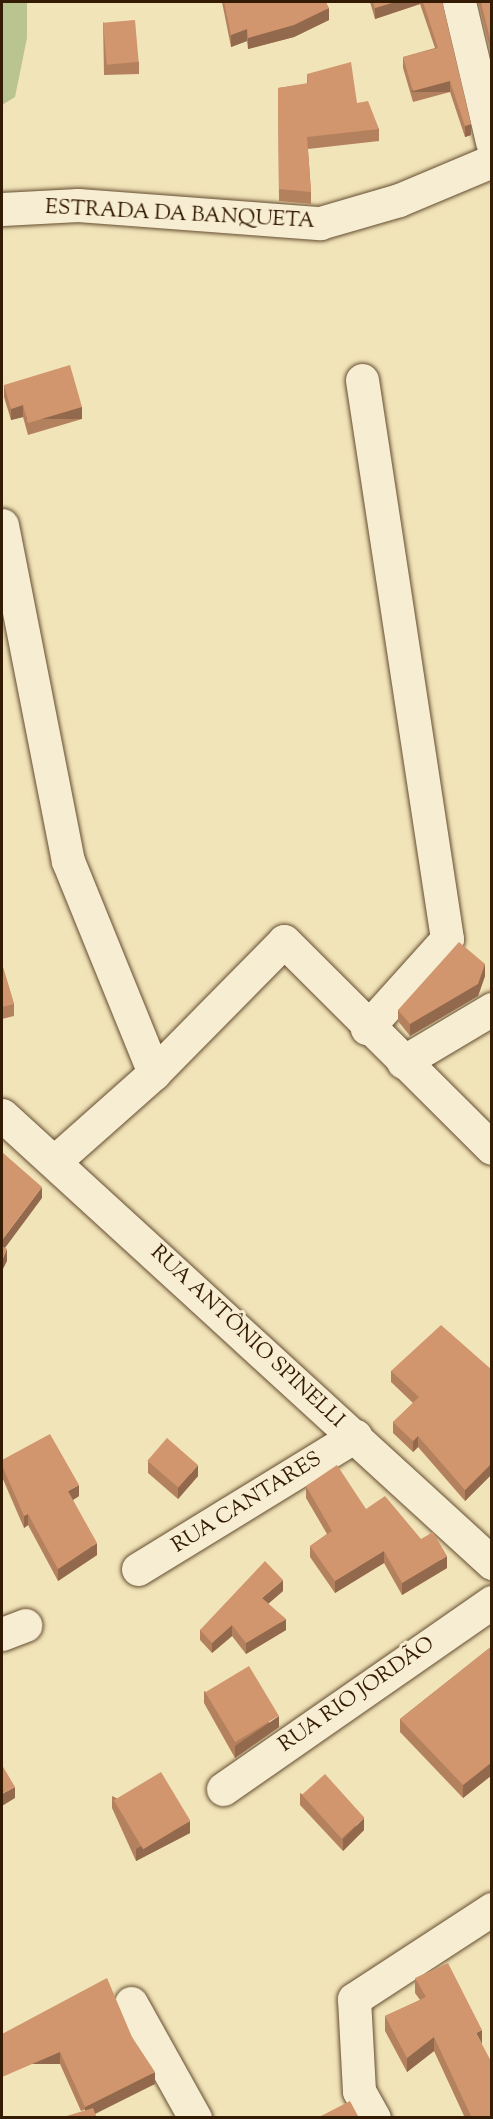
<!DOCTYPE html>
<meta charset="utf-8">
<style>
body{margin:0}
#map{position:relative;width:493px;height:2119px;overflow:hidden;background:#f2e4b9;font-family:"Sorts Mill Goudy",serif}
div>[style]{position:absolute}
[style*='--x']{left:calc(var(--x)*1px);top:calc(var(--y)*1px);width:calc(var(--w)*1px);rotate:calc(var(--a)*1deg)}
.green>*{inset:0;background:#bac490}
.roads{filter:drop-shadow(0 0 2px #644d30) drop-shadow(0 0 2px #644d30)}
.minor>*{height:33px;margin:-16.5px;padding:0 16.5px;transform-origin:16.5px;border-radius:16.5px;background:#f7edd2}
.wall>*{inset:0;background:#b4815f}
.shaded-wall>*{inset:0;background:#92694d;transform-origin:0 0}
.building>*{inset:0;background:#d1966e;transform-origin:0 0}
span{translate:-50% -50%;white-space:nowrap;text-align:center;line-height:1.15;-webkit-text-stroke:6px #f7edd2;paint-order:stroke}
.street-label{font-size:21px;color:#341b03}
.frame{position:absolute;inset:0;border:3px solid #341b03;pointer-events:none}
</style>
<div id="map">
<div class="green">
<div style="clip-path:polygon(2px 2px,27px 2px,27px 38px,15px 97px,2px 105px)"></div>
</div>
<div class="roads">
<div class="minor">
<div style="--x:459;--y:2;--w:144;--a:76.7"></div>
<div style="--x:2;--y:209;--w:76;--a:-3"></div>
<div style="--x:78;--y:205;--w:243;--a:4.3"></div>
<div style="--x:320;--y:223;--w:82;--a:-16.2"></div>
<div style="--x:399;--y:200;--w:101;--a:-22.8"></div>
<div style="--x:362;--y:380;--w:565;--a:81.35"></div>
<div style="--x:447;--y:939;--w:120;--a:132"></div>
<div style="--x:2;--y:525;--w:342;--a:78.9"></div>
<div style="--x:68;--y:861;--w:229;--a:67.9"></div>
<div style="--x:403;--y:1062;--w:104;--a:-30.8"></div>
<div style="--x:2;--y:1115;--w:664;--a:42.44"></div>
<div style="--x:55;--y:1161;--w:132;--a:-41.6"></div>
<div style="--x:154;--y:1073;--w:185;--a:-45.4"></div>
<div style="--x:284;--y:941;--w:293;--a:44.9"></div>
<div style="--x:138;--y:1569;--w:255;--a:-31.5"></div>
<div style="--x:2;--y:1634;--w:25;--a:-21"></div>
<div style="--x:223;--y:1789;--w:328;--a:-34.8"></div>
<div style="--x:131;--y:2003;--w:132;--a:60.9"></div>
<div style="--x:374;--y:2118;--w:31;--a:-119"></div>
<div style="--x:359;--y:2091;--w:92;--a:-93.1"></div>
<div style="--x:354;--y:1999;--w:165;--a:-33.1"></div>
</div>
</div>
<div class="wall">
<div style="clip-path:polygon(222px 2px,326px 2px,329px 20px,294px 37px,248px 49px,247px 41px,231px 47px)"></div>
<div style="clip-path:polygon(370px 2px,442px 2px,471px 135px,465px 137px,450px 92px,413px 102px,403px 68px,403px 57px,435px 48px,420px 4px,375px 19px)"></div>
<div style="clip-path:polygon(478px 2px,492px 2px,492px 58px)"></div>
<div style="clip-path:polygon(103px 22px,139px 62px,139px 74px,104px 75px)"></div>
<div style="clip-path:polygon(307px 74px,357px 103px,379px 129px,379px 141px,308px 149px,311px 192px,311px 204px,279px 201px,278px 88px,307px 84px)"></div>
<div style="clip-path:polygon(4px 385px,82px 419px,28px 435px,23px 417px,11px 420px,4px 397px)"></div>
<div style="clip-path:polygon(2px 964px,14px 1004px,14px 1016px,2px 1019px)"></div>
<div style="clip-path:polygon(485px 976px,478px 996px,410px 1036px,398px 1021px,398px 1010px)"></div>
<div style="clip-path:polygon(492px 1370px,492px 1474px,465px 1501px,418px 1447px,413px 1452px,393px 1433px,393px 1422px,413px 1403px,391px 1382px,391px 1371px)"></div>
<div style="clip-path:polygon(2px 1460px,79px 1496px,73px 1500px,97px 1555px,58px 1581px,28px 1525px,24px 1528px,2px 1477px)"></div>
<div style="clip-path:polygon(148px 1461px,198px 1476px,178px 1499px,148px 1473px)"></div>
<div style="clip-path:polygon(306px 1486px,366px 1509px,421px 1539px,447px 1568px,402px 1595px,384px 1563px,335px 1593px,310px 1557px,310px 1546px,327px 1534px,306px 1498px)"></div>
<div style="clip-path:polygon(283px 1591px,268px 1604px,286px 1630px,246px 1654px,232px 1636px,212px 1653px,200px 1640px,200px 1630px)"></div>
<div style="clip-path:polygon(492px 1646px,492px 1775px,463px 1798px,400px 1732px,400px 1719px)"></div>
<div style="clip-path:polygon(204px 1691px,279px 1727px,235px 1758px,204px 1703px)"></div>
<div style="clip-path:polygon(300px 1793px,364px 1830px,343px 1851px,300px 1805px)"></div>
<div style="clip-path:polygon(112px 1796px,190px 1833px,136px 1861px,112px 1808px)"></div>
<div style="clip-path:polygon(415px 1978px,482px 2044px,492px 2118px,465px 2118px,434px 2051px,407px 2072px,385px 2031px,385px 2016px,420px 2000px,415px 1993px)"></div>
<div style="clip-path:polygon(2px 2034px,132px 2037px,155px 2084px,81px 2111px,60px 2064px)"></div>
</div>
<div class="shaded-wall">
<div style="clip-path:polygon(395px 2px,420px 2px,420px 4px,375px 19px,375px 8px)"></div>
<div style="clip-path:polygon(329px 8px,329px 20px,294px 37px,248px 49px,248px 38px)"></div>
<div style="clip-path:polygon(247px 29px,247px 41px,231px 47px,231px 35px)"></div>
<div style="left:450px;top:81px;width:11px;height:38px;rotate:90deg"></div>
<div style="clip-path:polygon(471px 124px,471px 135px,465px 137px,465px 126px)"></div>
<div style="clip-path:polygon(23px 405px,23px 417px,11px 420px,11px 409px)"></div>
<div style="left:82px;top:407px;width:12px;height:56px;rotate:90deg"></div>
<div style="clip-path:polygon(485px 964px,485px 976px,478px 996px,410px 1036px,410px 1024px)"></div>
<div style="clip-path:polygon(42px 1187px,42px 1198px,2px 1252px,2px 1240px)"></div>
<div style="clip-path:polygon(7px 1249px,7px 1261px,2px 1271px,2px 1260px)"></div>
<div style="clip-path:polygon(418px 1436px,418px 1447px,413px 1452px,413px 1441px)"></div>
<div style="clip-path:polygon(492px 1463px,492px 1474px,465px 1501px,465px 1490px)"></div>
<div style="clip-path:polygon(198px 1465px,198px 1476px,178px 1499px,178px 1488px)"></div>
<div style="clip-path:polygon(79px 1485px,79px 1496px,68px 1503px,68px 1491px)"></div>
<div style="clip-path:polygon(28px 1514px,28px 1525px,24px 1528px,24px 1516px)"></div>
<div style="clip-path:polygon(97px 1543px,97px 1555px,58px 1581px,58px 1569px)"></div>
<div style="clip-path:polygon(384px 1551px,384px 1563px,335px 1593px,335px 1581px)"></div>
<div style="clip-path:polygon(447px 1556px,447px 1568px,402px 1595px,402px 1583px)"></div>
<div style="clip-path:polygon(283px 1580px,283px 1591px,262px 1609px,262px 1598px)"></div>
<div style="clip-path:polygon(286px 1619px,286px 1630px,246px 1654px,246px 1643px)"></div>
<div style="clip-path:polygon(232px 1625px,232px 1636px,212px 1653px,212px 1643px)"></div>
<div style="clip-path:polygon(279px 1716px,279px 1727px,235px 1758px,235px 1746px)"></div>
<div style="clip-path:polygon(492px 1762px,492px 1775px,463px 1798px,463px 1785px)"></div>
<div style="clip-path:polygon(15px 1787px,15px 1798px,2px 1806px,2px 1794px)"></div>
<div style="clip-path:polygon(364px 1818px,364px 1830px,343px 1851px,343px 1839px)"></div>
<div style="clip-path:polygon(190px 1821px,190px 1833px,136px 1861px,136px 1849px)"></div>
<div style="clip-path:polygon(482px 2030px,482px 2044px,476px 2033px)"></div>
<div style="clip-path:polygon(434px 2037px,434px 2051px,407px 2072px,407px 2058px)"></div>
<div style="left:60px;top:2052px;width:12px;height:63px;rotate:90deg"></div>
<div style="clip-path:polygon(155px 2072px,155px 2084px,87px 2118px,85px 2118px,85px 2107px)"></div>
</div>
<div class="building">
<div style="clip-path:polygon(224px 2px,326px 2px,329px 8px,294px 25px,248px 38px,247px 29px,231px 35px)"></div>
<div style="clip-path:polygon(373px 2px,395px 2px,375px 8px)"></div>
<div style="clip-path:polygon(423px 2px,442px 2px,471px 124px,465px 126px,450px 81px,413px 91px,403px 57px,438px 48px)"></div>
<div style="clip-path:polygon(481px 2px,492px 2px,492px 47px)"></div>
<div style="left:135px;top:20px;width:42px;height:32px;rotate:85deg"></div>
<div style="clip-path:polygon(351px 62px,357px 103px,368px 101px,379px 129px,307px 137px,311px 192px,279px 189px,278px 88px,308px 83px,307px 74px)"></div>
<div style="clip-path:polygon(70px 365px,82px 407px,28px 423px,23px 405px,11px 409px,4px 385px)"></div>
<div style="clip-path:polygon(459px 942px,485px 964px,478px 984px,410px 1024px,398px 1010px)"></div>
<div style="clip-path:polygon(2px 964px,14px 1004px,2px 1007px)"></div>
<div style="clip-path:polygon(2px 1152px,42px 1187px,2px 1240px)"></div>
<div style="clip-path:polygon(2px 1246px,7px 1249px,2px 1260px)"></div>
<div style="clip-path:polygon(441px 1325px,492px 1370px,492px 1463px,465px 1490px,418px 1436px,413px 1441px,393px 1422px,419px 1397px,391px 1371px)"></div>
<div style="clip-path:polygon(50px 1434px,79px 1485px,68px 1491px,97px 1543px,58px 1569px,28px 1514px,24px 1516px,2px 1465px,2px 1460px)"></div>
<div style="left:167px;top:1438px;width:41px;height:30px;rotate:41deg"></div>
<div style="clip-path:polygon(337px 1465px,366px 1509px,385px 1496px,421px 1539px,433px 1532px,447px 1556px,402px 1583px,384px 1551px,335px 1581px,310px 1546px,332px 1531px,306px 1486px)"></div>
<div style="clip-path:polygon(265px 1561px,283px 1580px,262px 1598px,286px 1619px,246px 1643px,232px 1625px,212px 1643px,200px 1630px)"></div>
<div style="clip-path:polygon(492px 1646px,492px 1762px,463px 1785px,400px 1719px)"></div>
<div style="left:249px;top:1666px;width:58px;height:51px;rotate:59deg"></div>
<div style="clip-path:polygon(2px 1765px,15px 1787px,2px 1794px)"></div>
<div style="left:161px;top:1772px;width:57px;height:55px;rotate:59deg"></div>
<div style="left:325px;top:1774px;width:59px;height:31px;rotate:48deg"></div>
<div style="clip-path:polygon(448px 1963px,482px 2030px,476px 2033px,492px 2063px,492px 2118px,472px 2118px,434px 2037px,407px 2058px,385px 2016px,426px 1997px,415px 1978px)"></div>
<div style="clip-path:polygon(107px 1978px,132px 2037px,155px 2072px,85px 2107px,60px 2052px,2px 2077px,2px 2034px)"></div>
<div style="clip-path:polygon(350px 2101px,358px 2116px,360px 2118px,321px 2118px,321px 2116px)"></div>
<div style="clip-path:polygon(93px 2108px,97px 2118px,60px 2118px)"></div>
</div>
<div class="street-label">
<span style="left:180px;top:215px;rotate:3deg">ESTRADA DA BANQUETA</span>
<span style="left:247px;top:1337px;rotate:43deg">RUA ANTÔNIO SPINELLI</span>
<span style="left:247px;top:1503px;rotate:-32deg">RUA CANTARES</span>
<span style="left:357px;top:1695px;rotate:-35deg">RUA RIO JORDÃO</span>
</div>
<div class="frame"></div>
</div>
